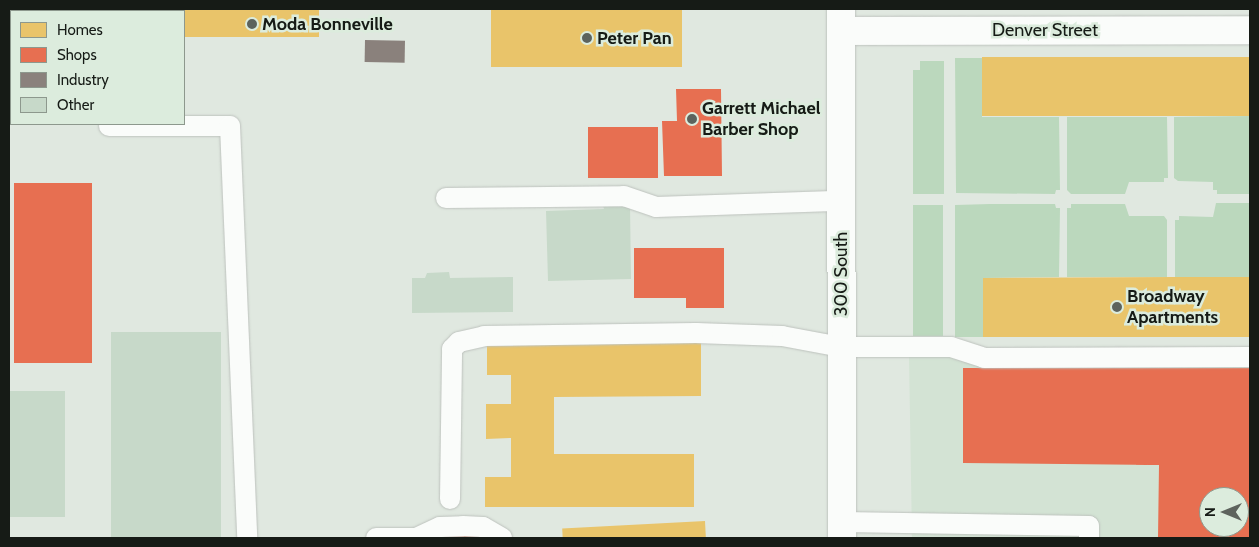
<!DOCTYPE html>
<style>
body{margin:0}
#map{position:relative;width:1259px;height:547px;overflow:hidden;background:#e0e8e0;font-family:Cabin,sans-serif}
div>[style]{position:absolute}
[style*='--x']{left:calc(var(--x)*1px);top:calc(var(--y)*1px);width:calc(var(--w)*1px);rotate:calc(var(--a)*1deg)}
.built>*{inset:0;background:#d3e3d4}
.green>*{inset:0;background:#bbd8bd;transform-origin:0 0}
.homes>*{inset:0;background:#e9c46a;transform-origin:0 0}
.shops>*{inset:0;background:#e76f51;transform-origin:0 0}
.industry>*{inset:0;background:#8a817c;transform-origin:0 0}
.building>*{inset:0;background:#c7d9c9;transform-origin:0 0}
.roads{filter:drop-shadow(0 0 1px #bdc2bd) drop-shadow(0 0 1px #bdc2bd)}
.service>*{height:20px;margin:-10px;padding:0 10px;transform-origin:10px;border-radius:10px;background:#fafcfa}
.minor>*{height:28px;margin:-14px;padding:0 14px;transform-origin:14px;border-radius:14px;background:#fafcfa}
.tertiary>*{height:28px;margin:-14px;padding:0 14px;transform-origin:14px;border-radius:14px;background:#fafcfa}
.dots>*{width:14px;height:14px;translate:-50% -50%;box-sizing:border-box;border:2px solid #dcecdd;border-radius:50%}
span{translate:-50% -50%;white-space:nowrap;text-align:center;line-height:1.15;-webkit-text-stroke:5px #dcecdd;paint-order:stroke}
.poi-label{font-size:18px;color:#161b16;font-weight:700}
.left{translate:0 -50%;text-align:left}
.street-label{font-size:18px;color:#161b16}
.frame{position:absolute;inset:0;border:10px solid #161b16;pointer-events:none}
.legend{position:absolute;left:10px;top:10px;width:175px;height:115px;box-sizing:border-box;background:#dcecdd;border:1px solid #8d988d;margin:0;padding:6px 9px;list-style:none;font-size:15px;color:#161b16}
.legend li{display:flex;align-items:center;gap:10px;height:25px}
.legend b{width:25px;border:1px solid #8d988d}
.north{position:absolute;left:1199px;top:487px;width:50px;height:50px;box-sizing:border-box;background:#dcecdd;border:1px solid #8d988d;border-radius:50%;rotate:270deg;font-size:14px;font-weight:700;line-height:20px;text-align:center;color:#161b16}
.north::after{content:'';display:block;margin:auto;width:18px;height:22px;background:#5d635d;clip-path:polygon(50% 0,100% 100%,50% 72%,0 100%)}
</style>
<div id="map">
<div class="built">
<div style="clip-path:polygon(evenodd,1250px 354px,1250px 538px,912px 538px,909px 357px,1250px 354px,1209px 497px,1239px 497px,1239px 527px,1209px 527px,1209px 497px)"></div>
</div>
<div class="green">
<div style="clip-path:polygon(955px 58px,982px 58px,982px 117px,1059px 117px,1060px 190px,1056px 190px,1055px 194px,956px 193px)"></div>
<div style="clip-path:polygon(920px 61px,944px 61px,944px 194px,913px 194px,913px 70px,920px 70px)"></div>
<div style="clip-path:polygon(1250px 116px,1250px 194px,1217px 194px,1217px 190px,1213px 190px,1213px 182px,1178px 181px,1174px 178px,1174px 117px)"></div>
<div style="clip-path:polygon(1067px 117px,1167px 117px,1168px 178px,1164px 178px,1164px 182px,1129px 182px,1125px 194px,1071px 194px,1067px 190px)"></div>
<div style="clip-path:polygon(1216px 203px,1250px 203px,1250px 277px,1175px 277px,1175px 220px,1179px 220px,1179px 216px,1213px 217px)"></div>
<div style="clip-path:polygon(990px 204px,1055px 204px,1056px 208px,1060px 208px,1059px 277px,984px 278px,983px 337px,955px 337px,955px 205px)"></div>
<div style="clip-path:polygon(1071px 204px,1125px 204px,1129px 216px,1164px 216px,1167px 220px,1167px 277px,1067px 277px,1067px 208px,1071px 208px)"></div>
<div style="left:913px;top:205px;width:30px;height:131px"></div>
</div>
<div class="homes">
<div style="clip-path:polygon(111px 9px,319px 9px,319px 37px,184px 37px,184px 11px)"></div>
<div style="left:491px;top:9px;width:191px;height:58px"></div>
<div style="left:1250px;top:57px;width:59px;height:268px;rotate:90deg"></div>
<div style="clip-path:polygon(1175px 277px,1250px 277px,1250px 337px,983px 337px,983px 278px)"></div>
<div style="clip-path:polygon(513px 338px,701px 338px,701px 396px,554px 397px,554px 454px,694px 454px,694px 507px,485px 507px,485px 477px,511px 477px,511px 438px,486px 439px,486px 404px,511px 404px,511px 375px,487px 375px,487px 346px,513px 346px)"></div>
<div style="left:705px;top:521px;width:17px;height:143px;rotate:87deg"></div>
</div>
<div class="shops">
<div style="clip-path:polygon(676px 89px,721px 89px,722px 176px,664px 176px,662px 121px,677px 121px)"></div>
<div style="left:658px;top:127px;width:51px;height:70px;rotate:90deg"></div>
<div style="left:14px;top:183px;width:78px;height:180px"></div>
<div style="clip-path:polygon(634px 248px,724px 248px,724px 308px,686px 308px,686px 298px,634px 298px)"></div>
<div style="clip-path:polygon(evenodd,963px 368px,1250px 368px,1250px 538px,1158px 538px,1159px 465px,963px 463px,963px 368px,1209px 497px,1239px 497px,1239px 527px,1209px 527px,1209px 497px)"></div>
<div style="left:444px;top:534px;width:40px;height:4px"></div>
</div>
<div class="industry">
<div style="left:365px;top:40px;width:40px;height:22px;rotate:1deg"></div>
</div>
<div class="building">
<div style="clip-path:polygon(9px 9px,44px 9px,44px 11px,11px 11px,9px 41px)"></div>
<div style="clip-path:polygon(630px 204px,631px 279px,548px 281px,546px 211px,604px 209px,603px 205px)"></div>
<div style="clip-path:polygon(449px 272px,450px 278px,513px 277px,513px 312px,412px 313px,412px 278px,425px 278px,427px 273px)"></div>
<div style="left:111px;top:332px;width:110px;height:206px"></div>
<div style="left:65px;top:391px;width:126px;height:56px;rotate:90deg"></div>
</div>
<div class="roads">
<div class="service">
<div style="--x:109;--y:126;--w:121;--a:0"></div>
<div style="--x:230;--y:126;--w:412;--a:87.6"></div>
<div style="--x:446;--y:198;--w:178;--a:-0.6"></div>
<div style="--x:624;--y:196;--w:34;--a:19"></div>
<div style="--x:656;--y:207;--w:185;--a:-1.9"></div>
<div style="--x:450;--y:499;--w:150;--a:-89.2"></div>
<div style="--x:452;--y:349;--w:10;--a:-45"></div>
<div style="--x:459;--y:342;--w:26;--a:-13"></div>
<div style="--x:484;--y:336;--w:212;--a:-0.8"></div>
<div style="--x:696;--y:333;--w:86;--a:2"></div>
<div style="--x:782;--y:336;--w:60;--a:10.6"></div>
<div style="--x:841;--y:347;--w:110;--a:0"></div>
<div style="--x:951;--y:347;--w:35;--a:18"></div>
<div style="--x:984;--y:358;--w:266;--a:-0.2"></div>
<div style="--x:842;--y:522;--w:247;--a:0.9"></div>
<div style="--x:1089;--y:526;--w:12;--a:90"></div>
<div style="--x:376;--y:538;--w:40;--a:0"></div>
<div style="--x:416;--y:538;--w:26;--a:-25"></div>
<div style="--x:440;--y:527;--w:23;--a:-2"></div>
<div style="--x:463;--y:526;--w:20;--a:3"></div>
<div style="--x:483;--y:527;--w:22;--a:30"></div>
</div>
<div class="minor">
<div style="--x:841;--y:31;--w:409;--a:-0.1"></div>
</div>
<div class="tertiary">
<div style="--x:841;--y:9;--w:529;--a:89.89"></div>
</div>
</div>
<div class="dots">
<div style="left:252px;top:24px;background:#5d635d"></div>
<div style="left:587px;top:38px;background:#5d635d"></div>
<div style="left:692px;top:119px;background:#5d635d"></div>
<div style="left:1117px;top:307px;background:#5d635d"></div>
</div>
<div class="poi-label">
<span class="left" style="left:262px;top:24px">Moda Bonneville</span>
<span class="left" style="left:597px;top:38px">Peter Pan</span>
<span class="left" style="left:702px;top:119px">Garrett Michael<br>Barber Shop</span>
<span class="left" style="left:1127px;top:307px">Broadway<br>Apartments</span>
</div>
<div class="street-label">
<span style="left:1045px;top:30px">Denver Street</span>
<span style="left:841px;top:274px;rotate:-90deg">300 South</span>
</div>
<div class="frame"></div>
<ul class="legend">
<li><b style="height:14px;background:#e9c46a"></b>Homes</li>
<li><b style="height:14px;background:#e76f51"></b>Shops</li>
<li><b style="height:14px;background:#8a817c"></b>Industry</li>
<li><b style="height:14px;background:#c7d9c9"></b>Other</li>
</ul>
<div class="north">N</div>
</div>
